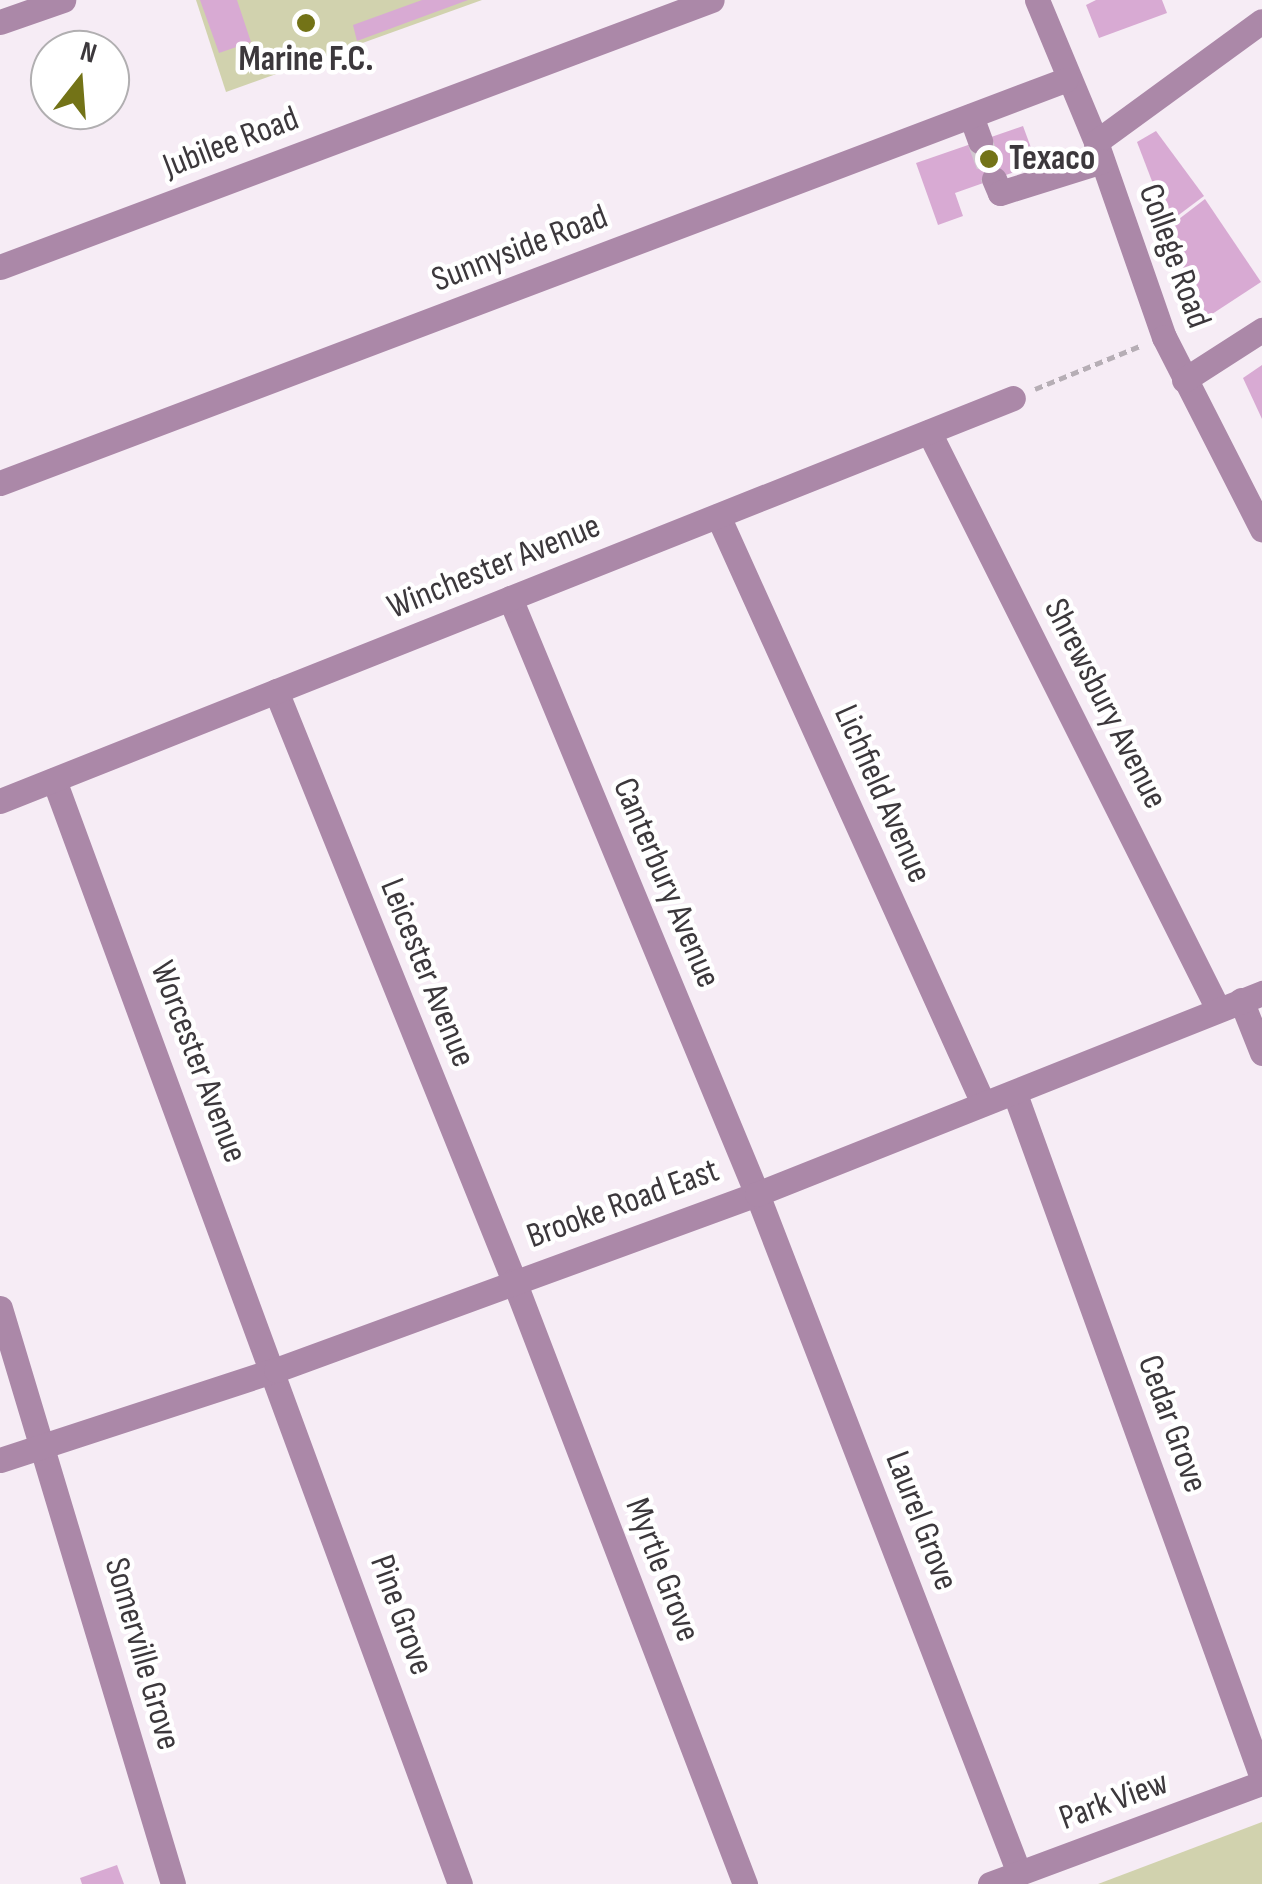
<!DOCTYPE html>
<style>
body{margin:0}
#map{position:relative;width:1262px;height:1884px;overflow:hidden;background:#f6ecf5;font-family:"Sofia Sans Condensed",sans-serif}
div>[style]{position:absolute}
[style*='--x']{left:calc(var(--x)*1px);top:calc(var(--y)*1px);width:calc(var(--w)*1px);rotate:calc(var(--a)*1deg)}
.green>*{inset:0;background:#d1d2ae}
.building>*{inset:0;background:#d8aad3}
.minor-tunnel>*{height:25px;margin-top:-12.5px;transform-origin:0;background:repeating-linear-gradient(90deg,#d1c8d0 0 25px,transparent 0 37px)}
.path>*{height:5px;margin-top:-2.5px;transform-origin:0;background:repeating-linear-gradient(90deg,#b6aeb5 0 8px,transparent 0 13px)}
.minor>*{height:25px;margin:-12.5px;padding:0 12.5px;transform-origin:12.5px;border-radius:12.5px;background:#ab88a8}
.dots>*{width:28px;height:28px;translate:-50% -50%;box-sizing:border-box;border:5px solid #fff;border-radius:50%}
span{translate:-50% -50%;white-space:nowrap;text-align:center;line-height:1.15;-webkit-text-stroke:9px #fff;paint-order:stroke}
.poi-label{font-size:35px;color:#3c383c;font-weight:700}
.left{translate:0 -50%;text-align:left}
.street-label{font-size:35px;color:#3c383c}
.north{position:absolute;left:30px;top:30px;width:100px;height:100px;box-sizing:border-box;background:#fff;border:2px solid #b1afb1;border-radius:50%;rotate:17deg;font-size:28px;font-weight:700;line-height:40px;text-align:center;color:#3c383c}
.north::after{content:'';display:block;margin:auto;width:35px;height:45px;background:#737317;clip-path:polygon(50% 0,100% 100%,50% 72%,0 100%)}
</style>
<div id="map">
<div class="green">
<div style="clip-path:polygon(196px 0,482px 0,226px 92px)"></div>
<div style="clip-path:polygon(1262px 1822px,1262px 1884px,1098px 1884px)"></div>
</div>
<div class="building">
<div style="clip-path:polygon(200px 0,237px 0,251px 42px,219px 53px)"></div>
<div style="clip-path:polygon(422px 0,468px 0,357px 41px,353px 25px)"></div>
<div style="clip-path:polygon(1096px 0,1162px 0,1167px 13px,1099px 38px,1086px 5px)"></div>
<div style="clip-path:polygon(1023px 126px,1037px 164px,955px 193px,963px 216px,938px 225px,916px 163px)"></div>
<div style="clip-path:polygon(1156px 131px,1204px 196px,1168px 223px,1137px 142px)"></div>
<div style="clip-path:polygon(1205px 199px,1261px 282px,1206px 318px,1166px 229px)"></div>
<div style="clip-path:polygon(1262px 365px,1262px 419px,1243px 378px)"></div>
<div style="clip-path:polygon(117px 1865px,124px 1884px,82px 1884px,80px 1878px)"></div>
</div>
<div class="minor-tunnel">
<div style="--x:980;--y:141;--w:40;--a:69.8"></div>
</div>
<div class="path">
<div style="--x:1035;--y:389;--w:113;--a:-22.3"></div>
</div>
<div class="minor">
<div style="--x:1037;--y:0;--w:154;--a:67.4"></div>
<div style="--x:1096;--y:142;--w:207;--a:70.8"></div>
<div style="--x:1164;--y:337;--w:216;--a:63"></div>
<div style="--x:0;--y:22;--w:67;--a:-19.2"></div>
<div style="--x:971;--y:116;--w:27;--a:70"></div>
<div style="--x:1096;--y:142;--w:205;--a:-36.1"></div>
<div style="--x:994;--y:179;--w:15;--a:67"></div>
<div style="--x:1000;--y:193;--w:107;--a:-17.4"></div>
<div style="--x:0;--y:267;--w:760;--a:-20.56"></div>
<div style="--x:1184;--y:380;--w:93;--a:-32.7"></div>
<div style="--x:929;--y:432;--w:645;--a:63.4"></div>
<div style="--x:0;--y:483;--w:1139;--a:-20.73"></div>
<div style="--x:718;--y:516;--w:642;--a:65.71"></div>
<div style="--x:510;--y:598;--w:645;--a:67.49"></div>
<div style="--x:757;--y:1194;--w:728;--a:68.9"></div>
<div style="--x:276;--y:691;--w:636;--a:68.03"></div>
<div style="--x:514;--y:1281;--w:646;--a:69.04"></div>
<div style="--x:54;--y:780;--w:1176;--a:69.81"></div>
<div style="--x:0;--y:801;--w:1090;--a:-21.69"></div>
<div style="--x:1241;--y:1000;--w:57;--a:68.4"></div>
<div style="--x:1015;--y:1094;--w:727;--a:70.14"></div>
<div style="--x:0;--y:1308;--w:601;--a:73.28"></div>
<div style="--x:0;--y:1460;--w:290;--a:-18.1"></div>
<div style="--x:276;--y:1370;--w:512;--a:-20.1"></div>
<div style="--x:757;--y:1194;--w:544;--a:-21.7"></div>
<div style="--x:990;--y:1884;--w:290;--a:-20.4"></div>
</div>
<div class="dots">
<div style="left:306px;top:23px;background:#737317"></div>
<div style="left:989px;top:159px;background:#737317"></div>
</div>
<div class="poi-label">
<span style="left:306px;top:60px">Marine F.C.</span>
<span class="left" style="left:1009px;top:159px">Texaco</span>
</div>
<div class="street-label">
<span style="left:231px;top:143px;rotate:-21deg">Jubilee Road</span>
<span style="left:520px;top:249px;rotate:-21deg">Sunnyside Road</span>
<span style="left:1174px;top:256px;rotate:70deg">College Road</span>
<span style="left:494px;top:567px;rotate:-22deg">Winchester Avenue</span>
<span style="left:1105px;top:704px;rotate:63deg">Shrewsbury Avenue</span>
<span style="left:882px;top:794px;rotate:66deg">Lichfield Avenue</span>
<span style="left:666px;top:883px;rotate:67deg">Canterbury Avenue</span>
<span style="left:427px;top:973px;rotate:68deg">Leicester Avenue</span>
<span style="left:198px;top:1062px;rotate:69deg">Worcester Avenue</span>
<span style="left:623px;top:1204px;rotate:-20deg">Brooke Road East</span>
<span style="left:1172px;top:1424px;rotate:70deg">Cedar Grove</span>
<span style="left:921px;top:1521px;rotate:69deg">Laurel Grove</span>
<span style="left:662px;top:1570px;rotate:69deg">Myrtle Grove</span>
<span style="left:401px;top:1615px;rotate:70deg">Pine Grove</span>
<span style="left:142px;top:1654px;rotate:74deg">Somerville Grove</span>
<span style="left:1114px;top:1801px;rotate:-20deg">Park View</span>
</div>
<div class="north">N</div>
</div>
